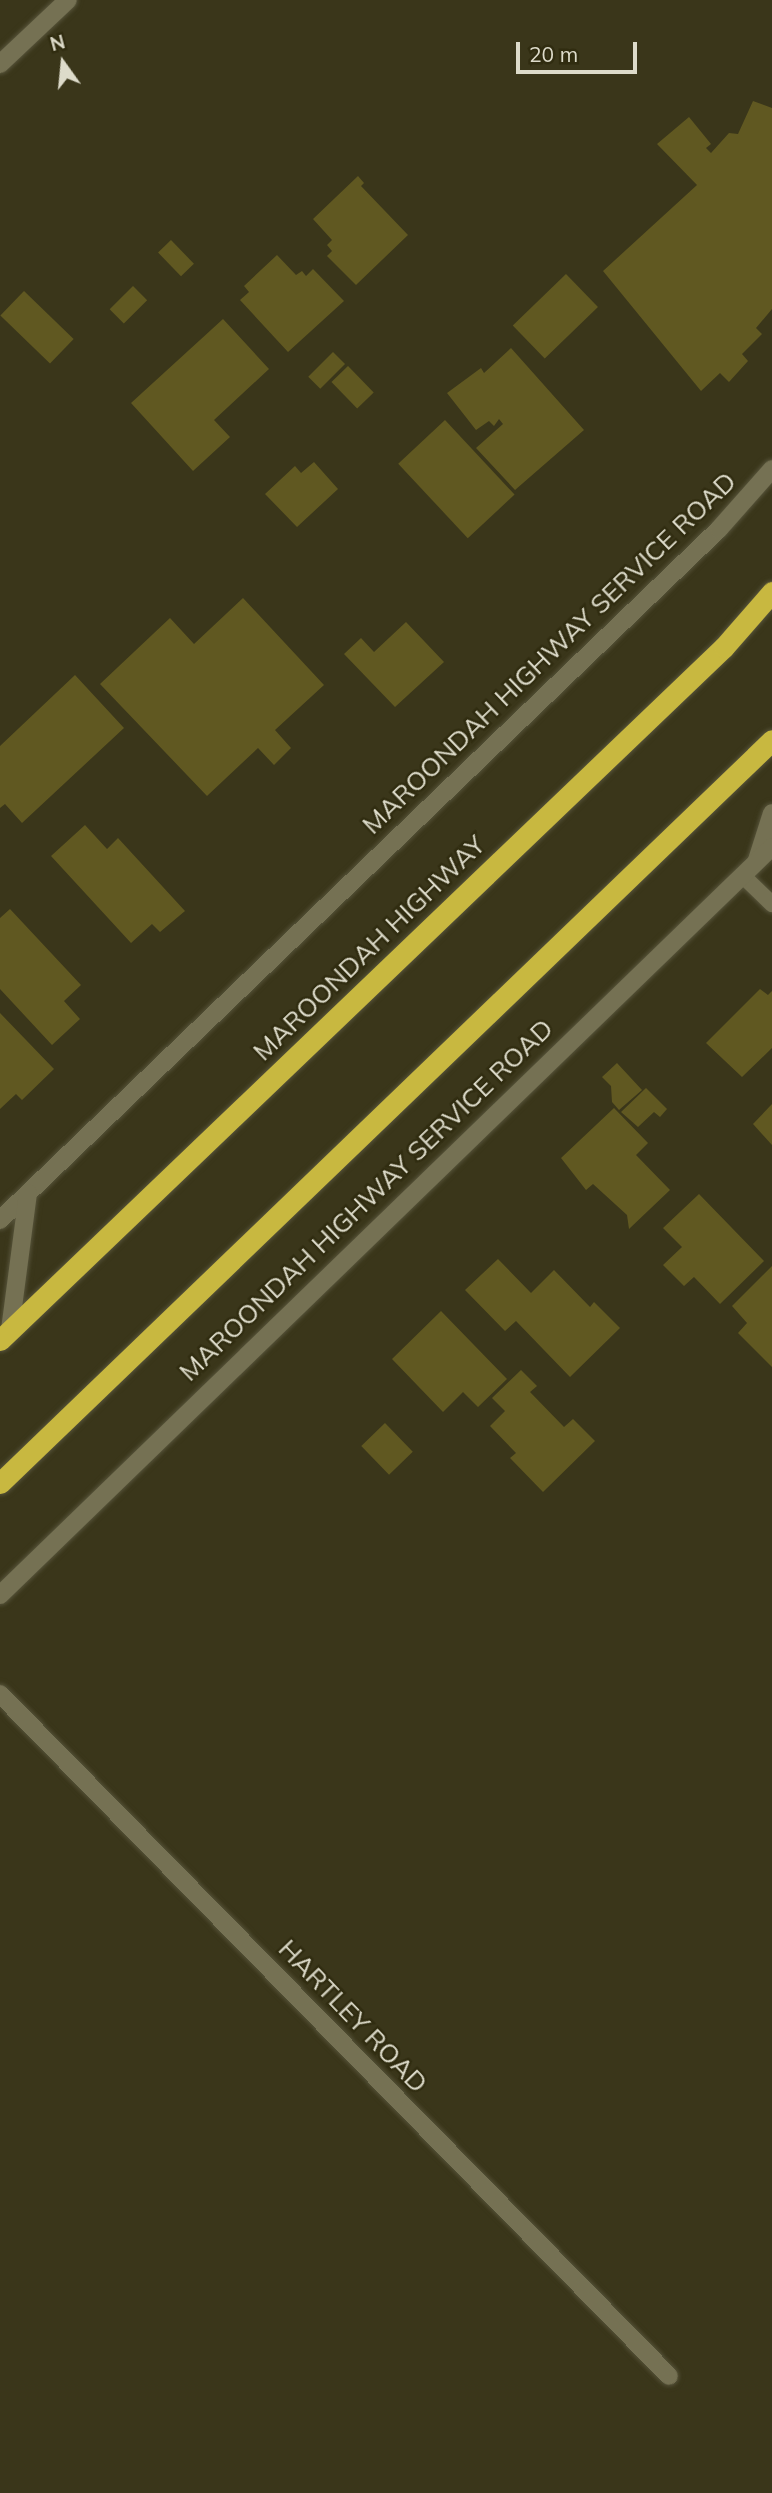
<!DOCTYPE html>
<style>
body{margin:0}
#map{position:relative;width:772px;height:2493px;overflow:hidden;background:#3a361a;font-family:Mulish,sans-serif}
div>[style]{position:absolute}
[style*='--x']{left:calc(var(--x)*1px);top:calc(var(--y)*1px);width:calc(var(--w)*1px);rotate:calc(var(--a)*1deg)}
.building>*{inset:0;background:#605821;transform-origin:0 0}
.roads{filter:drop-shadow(0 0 2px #56533a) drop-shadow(0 0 2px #56533a)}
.lane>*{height:16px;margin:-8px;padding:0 8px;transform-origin:8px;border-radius:8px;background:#757153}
.street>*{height:18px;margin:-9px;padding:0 9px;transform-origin:9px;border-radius:9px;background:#757153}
.highway>*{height:21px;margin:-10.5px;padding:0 10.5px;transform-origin:10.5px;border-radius:10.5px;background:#c8b840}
span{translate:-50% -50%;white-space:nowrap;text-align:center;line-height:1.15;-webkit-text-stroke:5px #302c10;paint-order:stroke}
.street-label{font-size:26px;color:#dddbca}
.north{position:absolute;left:28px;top:28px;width:70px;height:70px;-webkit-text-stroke:5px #302c10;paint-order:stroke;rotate:345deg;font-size:19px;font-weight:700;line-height:28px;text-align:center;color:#dddbca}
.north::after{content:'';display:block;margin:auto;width:24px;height:32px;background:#dddbca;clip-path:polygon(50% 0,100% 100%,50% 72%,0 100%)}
.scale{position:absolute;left:516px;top:42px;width:121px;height:32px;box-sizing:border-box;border:4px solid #dddbca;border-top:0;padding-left:9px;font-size:21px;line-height:24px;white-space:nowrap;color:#dddbca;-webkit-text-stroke:5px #302c10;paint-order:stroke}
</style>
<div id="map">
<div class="building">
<div style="clip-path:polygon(753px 101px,772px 108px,772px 309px,756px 328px,762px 334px,742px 354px,748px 361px,729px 382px,720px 373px,701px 391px,603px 271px,697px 185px,657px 144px,689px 117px,711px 144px,706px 148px,711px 153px,729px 133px,738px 134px)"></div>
<div style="clip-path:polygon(358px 176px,364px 183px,361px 186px,408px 235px,356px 285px,327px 256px,332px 251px,327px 245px,332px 240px,313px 219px)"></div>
<div style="left:171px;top:240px;width:33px;height:18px;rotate:46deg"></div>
<div style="clip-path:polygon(277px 255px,296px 275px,302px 271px,306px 276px,313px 269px,344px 301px,288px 352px,240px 300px,249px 292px,244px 286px)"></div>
<div style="left:566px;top:274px;width:46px;height:74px;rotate:46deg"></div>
<div style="left:133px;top:286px;width:20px;height:33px;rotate:45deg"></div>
<div style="left:24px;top:291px;width:69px;height:34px;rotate:44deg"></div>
<div style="clip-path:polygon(223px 319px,269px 369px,214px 420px,230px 437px,193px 471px,131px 403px)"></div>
<div style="clip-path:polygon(511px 348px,584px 430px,515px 490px,476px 448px,503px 424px,499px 419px,494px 426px,489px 421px,476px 430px,447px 393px,481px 368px,484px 373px)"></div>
<div style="left:333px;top:352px;width:17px;height:35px;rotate:45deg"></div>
<div style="left:348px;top:366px;width:37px;height:23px;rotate:46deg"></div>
<div style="left:445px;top:420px;width:102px;height:64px;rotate:47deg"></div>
<div style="clip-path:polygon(314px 462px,338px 489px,297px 527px,265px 494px,295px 466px,301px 473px)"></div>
<div style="clip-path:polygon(243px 598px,324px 685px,275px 730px,291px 748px,274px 765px,258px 748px,207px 796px,100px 684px,170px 618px,194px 644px)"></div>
<div style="clip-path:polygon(406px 622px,444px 662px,395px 707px,344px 654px,361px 638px,374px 652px)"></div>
<div style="clip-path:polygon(75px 675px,124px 728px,22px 823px,5px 804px,0 808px,0 746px)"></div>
<div style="clip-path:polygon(85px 825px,107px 849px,118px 838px,185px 911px,160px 932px,152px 924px,131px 943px,51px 856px)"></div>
<div style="clip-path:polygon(10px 909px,81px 985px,64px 1001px,80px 1019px,52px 1045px,0 989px,0 918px)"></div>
<div style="clip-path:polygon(760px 989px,768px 995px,772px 991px,772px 1048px,742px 1077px,706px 1043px)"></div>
<div style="clip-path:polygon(0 1013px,54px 1069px,22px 1100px,16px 1094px,0 1109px)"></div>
<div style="clip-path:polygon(617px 1063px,642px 1090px,619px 1110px,612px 1102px,611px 1086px,602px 1077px)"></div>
<div style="clip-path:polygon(646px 1088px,667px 1109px,660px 1117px,654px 1112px,638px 1127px,621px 1112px)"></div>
<div style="clip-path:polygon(772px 1104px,772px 1145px,753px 1124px)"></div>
<div style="clip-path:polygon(614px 1108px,648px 1143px,636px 1155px,670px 1190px,629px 1229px,627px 1215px,593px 1184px,586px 1190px,561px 1158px)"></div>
<div style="clip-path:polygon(699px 1194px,764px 1261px,720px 1304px,694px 1277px,684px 1286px,663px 1265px,682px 1247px,663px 1228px)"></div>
<div style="clip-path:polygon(498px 1259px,531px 1293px,554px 1270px,590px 1307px,594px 1302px,620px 1328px,570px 1377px,516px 1321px,505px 1331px,465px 1290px)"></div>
<div style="clip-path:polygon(772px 1266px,772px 1367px,738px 1333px,747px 1323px,732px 1306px)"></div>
<div style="clip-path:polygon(441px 1311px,507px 1379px,478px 1407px,463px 1392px,443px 1412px,392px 1359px)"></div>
<div style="clip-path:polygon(521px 1370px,537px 1386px,530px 1392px,564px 1427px,573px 1419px,595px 1441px,543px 1492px,510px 1458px,516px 1453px,490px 1426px,505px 1411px,492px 1398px)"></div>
<div style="left:385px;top:1423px;width:40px;height:33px;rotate:46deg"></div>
</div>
<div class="roads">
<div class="lane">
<div style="--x:742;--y:875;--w:42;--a:44"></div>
</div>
<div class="street">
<div style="--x:0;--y:64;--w:93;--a:-43.3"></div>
<div style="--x:757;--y:860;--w:49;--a:-72.3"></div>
<div style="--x:0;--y:1220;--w:997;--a:-43.86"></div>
<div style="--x:719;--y:529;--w:80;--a:-48.5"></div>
<div style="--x:10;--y:1330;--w:138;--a:-82.5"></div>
<div style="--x:0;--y:1595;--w:1075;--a:-44.1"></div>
<div style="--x:0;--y:1694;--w:955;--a:45.55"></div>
</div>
<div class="highway">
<div style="--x:0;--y:1340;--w:1002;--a:-43.75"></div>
<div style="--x:724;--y:647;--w:73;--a:-48.9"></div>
<div style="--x:0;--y:1483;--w:1071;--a:-43.9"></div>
</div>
</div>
<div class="street-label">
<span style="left:549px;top:653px;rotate:-44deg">MAROONDAH HIGHWAY SERVICE ROAD</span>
<span style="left:369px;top:948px;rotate:-44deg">MAROONDAH HIGHWAY</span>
<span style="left:366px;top:1200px;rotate:-44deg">MAROONDAH HIGHWAY SERVICE ROAD</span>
<span style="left:353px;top:2016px;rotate:46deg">HARTLEY ROAD</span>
</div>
<div class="north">N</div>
<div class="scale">20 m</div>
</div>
